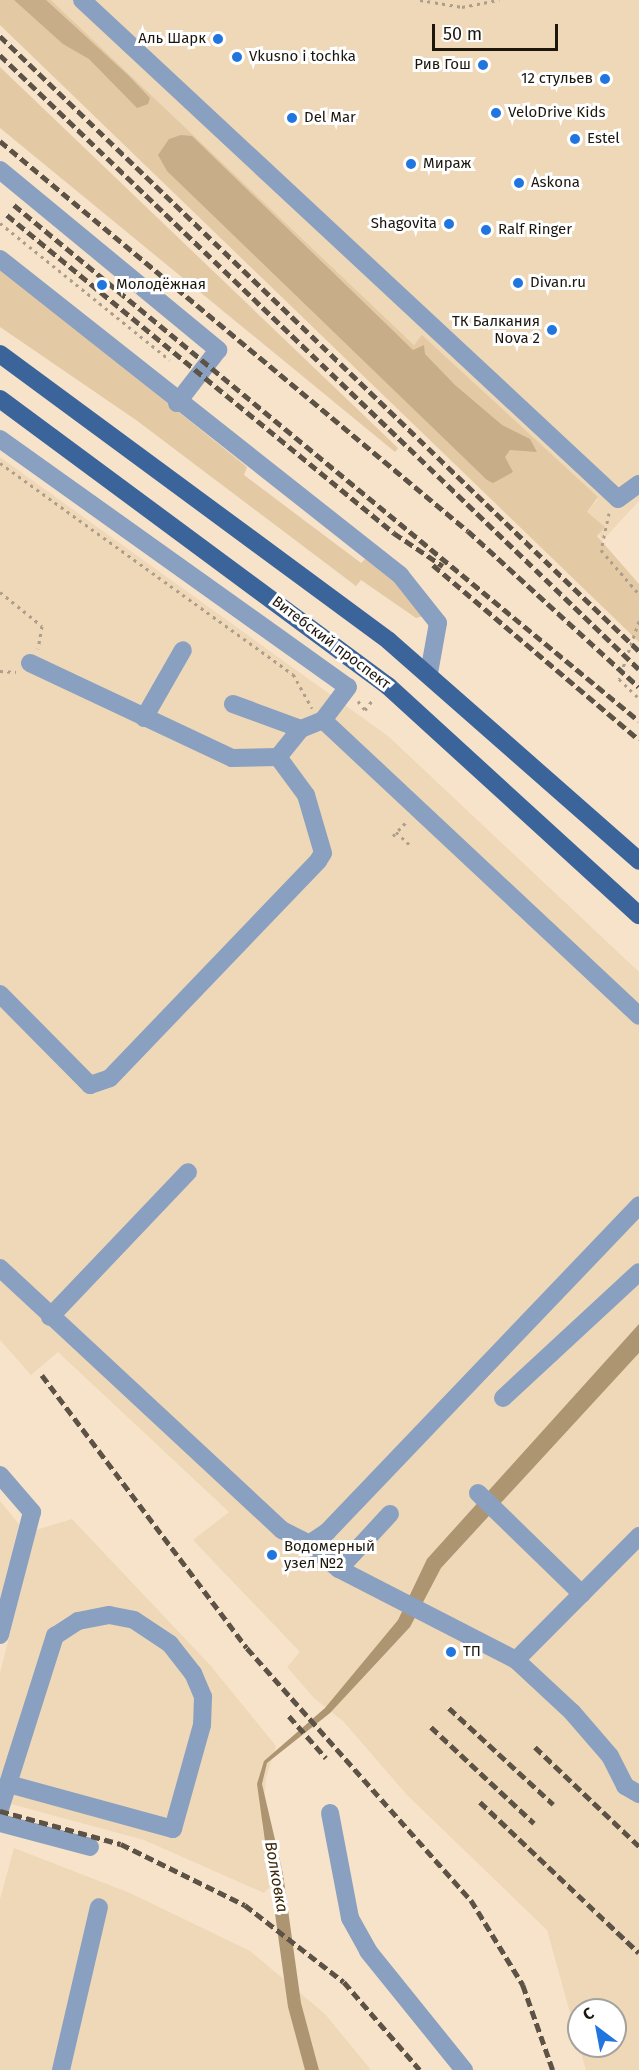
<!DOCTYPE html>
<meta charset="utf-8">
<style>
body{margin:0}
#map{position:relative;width:639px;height:2070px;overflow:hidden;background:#f6e3ca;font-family:"Fira Sans",sans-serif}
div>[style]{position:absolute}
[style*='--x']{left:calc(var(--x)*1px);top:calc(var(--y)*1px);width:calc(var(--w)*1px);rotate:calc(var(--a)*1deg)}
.built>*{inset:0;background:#efd8b8}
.green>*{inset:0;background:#e4c9a5}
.forest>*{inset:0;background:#c7ad88}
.water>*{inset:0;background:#ae9571}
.path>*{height:3px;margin-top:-1.5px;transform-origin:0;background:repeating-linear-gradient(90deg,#ad9e8b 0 3px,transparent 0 7.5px)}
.minor>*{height:18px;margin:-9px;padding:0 9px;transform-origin:9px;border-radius:9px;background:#89a0c0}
.major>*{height:18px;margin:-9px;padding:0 9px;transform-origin:9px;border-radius:9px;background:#3b649b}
.rail>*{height:4.5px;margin-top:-2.25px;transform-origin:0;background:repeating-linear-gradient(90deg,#5c5245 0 9px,transparent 0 13.5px)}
.dots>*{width:16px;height:16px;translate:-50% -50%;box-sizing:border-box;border:3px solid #fff;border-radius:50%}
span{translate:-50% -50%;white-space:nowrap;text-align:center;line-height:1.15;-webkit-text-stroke:6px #fff;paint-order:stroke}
.poi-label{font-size:15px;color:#1c160d}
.right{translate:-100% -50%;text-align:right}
.left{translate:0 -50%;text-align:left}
.street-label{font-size:15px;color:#1c160d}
.water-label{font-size:16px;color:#3d290a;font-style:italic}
.north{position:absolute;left:567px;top:1998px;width:60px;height:60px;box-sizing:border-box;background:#fff;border:2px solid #a4a29e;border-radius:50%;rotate:328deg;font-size:16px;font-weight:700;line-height:24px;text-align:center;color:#1c160d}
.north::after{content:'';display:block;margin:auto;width:21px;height:27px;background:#2175df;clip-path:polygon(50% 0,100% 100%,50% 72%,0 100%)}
.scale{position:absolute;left:432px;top:24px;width:126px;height:27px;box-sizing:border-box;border:3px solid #1c160d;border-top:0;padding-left:8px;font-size:18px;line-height:21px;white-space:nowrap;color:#1c160d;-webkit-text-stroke:4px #fff;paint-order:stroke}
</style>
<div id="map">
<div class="built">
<div style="clip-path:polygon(51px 0,639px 0,639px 501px,602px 541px,587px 512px,598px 499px,422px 336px,414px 345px)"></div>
<div style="clip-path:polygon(0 457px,388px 736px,639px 972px,639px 2070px,586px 2070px,579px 2046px,615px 2046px,615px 2010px,579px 2010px,579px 2045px,547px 1930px,407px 1795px,343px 1721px,314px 1698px,287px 1667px,300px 1652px,193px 1540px,229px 1512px,58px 1352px,31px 1375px,0 1340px)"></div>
<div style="clip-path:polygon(0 1501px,19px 1524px,0 1599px)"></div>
<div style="clip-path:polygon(72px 1519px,210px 1665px,276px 1746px,266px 1778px,262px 1826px,274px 1882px,264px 1893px,144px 1840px,0 1801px,0 1673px,36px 1530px)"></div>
<div style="clip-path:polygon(14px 1848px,130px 1893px,250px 1951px,325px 2014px,371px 2070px,0 2070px,0 1899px)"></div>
</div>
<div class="green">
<div style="clip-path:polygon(0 0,51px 0,414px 345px,422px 335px,598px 497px,587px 512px,605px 527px,597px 536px,639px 584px,639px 642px,0 25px)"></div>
<div style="clip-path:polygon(0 67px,398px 448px,395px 452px,0 128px)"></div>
<div style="clip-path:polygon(0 268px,247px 467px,244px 475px,361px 563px,365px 559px,392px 579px,424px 616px,416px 618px,361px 580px,356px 586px,136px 420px,0 327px)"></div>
</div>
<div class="forest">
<div style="clip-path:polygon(14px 0,46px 0,129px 76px,150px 98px,148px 104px,137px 108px,89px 59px,63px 44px)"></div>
<div style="clip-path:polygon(181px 135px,192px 136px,413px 350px,424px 345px,425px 354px,455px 385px,502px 425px,530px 439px,537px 452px,510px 450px,505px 457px,513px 472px,493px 483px,487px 480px,167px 171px,158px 155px,169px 139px)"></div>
</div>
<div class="water">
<div style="clip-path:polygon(639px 1324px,639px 1353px,441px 1568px,410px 1627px,330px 1713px,267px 1763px,262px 1784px,283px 1874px,301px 2003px,319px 2070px,305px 2070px,288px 2007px,257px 1784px,264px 1761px,325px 1708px,398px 1620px,427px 1559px)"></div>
</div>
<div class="path">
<div style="--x:420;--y:0;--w:43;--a:9.5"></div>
<div style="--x:462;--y:7;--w:38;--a:-11"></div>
<div style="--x:0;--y:223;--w:218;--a:38.9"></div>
<div style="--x:0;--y:463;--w:361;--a:35.8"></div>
<div style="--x:293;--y:674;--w:39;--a:61"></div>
<div style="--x:609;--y:513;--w:38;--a:102"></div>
<div style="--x:601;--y:550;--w:58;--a:49.2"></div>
<div style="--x:0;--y:592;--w:54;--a:39"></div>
<div style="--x:42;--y:626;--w:23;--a:100"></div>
<div style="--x:639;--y:621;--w:61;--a:109"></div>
<div style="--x:619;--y:679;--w:28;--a:44"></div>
<div style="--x:0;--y:671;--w:16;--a:4"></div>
<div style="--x:358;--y:701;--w:11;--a:52"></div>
<div style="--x:365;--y:710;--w:15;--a:-53"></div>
<div style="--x:396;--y:832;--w:22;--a:43"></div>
<div style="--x:393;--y:836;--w:19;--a:-47"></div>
</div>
<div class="minor">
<div style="--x:82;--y:0;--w:732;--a:42.95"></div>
<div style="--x:618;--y:499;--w:26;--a:-36"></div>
<div style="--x:0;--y:170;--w:283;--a:39.5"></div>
<div style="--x:218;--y:350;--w:67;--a:127.7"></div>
<div style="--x:0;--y:259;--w:510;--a:38.31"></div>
<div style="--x:400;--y:575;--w:61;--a:51.6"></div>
<div style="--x:438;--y:623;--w:51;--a:100.2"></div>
<div style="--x:0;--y:439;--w:427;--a:35.5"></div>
<div style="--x:348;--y:687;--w:41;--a:127.1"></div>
<div style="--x:30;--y:663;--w:223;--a:25.2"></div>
<div style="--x:232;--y:758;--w:46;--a:-1.2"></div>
<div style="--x:233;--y:704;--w:72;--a:20.2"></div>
<div style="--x:144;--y:718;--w:78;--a:-60.2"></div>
<div style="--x:0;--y:994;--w:128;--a:45.3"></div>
<div style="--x:90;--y:1085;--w:21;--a:-19"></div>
<div style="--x:110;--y:1078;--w:301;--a:-46.2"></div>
<div style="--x:318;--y:861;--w:9;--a:-58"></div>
<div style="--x:323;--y:853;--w:60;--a:-106.3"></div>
<div style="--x:306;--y:795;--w:47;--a:-126.4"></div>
<div style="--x:278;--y:757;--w:36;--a:-51"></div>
<div style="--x:301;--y:729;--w:24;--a:-22"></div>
<div style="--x:323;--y:720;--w:433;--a:43.1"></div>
<div style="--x:0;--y:1268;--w:385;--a:42.9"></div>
<div style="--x:282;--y:1530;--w:30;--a:27"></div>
<div style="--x:309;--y:1544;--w:22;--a:-34"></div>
<div style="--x:327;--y:1532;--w:452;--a:-46.3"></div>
<div style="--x:50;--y:1317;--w:200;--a:-46.4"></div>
<div style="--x:503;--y:1398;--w:185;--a:-42.8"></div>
<div style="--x:0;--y:1475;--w:49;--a:49.1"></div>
<div style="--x:32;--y:1512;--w:127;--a:104.6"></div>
<div style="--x:478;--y:1493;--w:145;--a:44.2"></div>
<div style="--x:309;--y:1544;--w:39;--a:40"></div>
<div style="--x:339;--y:1569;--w:199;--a:27.2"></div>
<div style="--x:516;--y:1660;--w:76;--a:42.9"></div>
<div style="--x:572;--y:1712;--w:58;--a:49.2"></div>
<div style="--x:610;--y:1756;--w:34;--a:63"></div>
<div style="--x:625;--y:1786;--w:16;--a:30"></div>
<div style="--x:339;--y:1569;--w:75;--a:-47.2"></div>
<div style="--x:516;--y:1660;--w:175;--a:-45.2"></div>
<div style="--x:0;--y:1809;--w:182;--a:-72.4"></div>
<div style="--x:55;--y:1636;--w:27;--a:-33"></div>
<div style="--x:78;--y:1621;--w:32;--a:-11"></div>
<div style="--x:109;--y:1615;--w:25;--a:11"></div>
<div style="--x:134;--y:1620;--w:43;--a:33.7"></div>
<div style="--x:170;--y:1644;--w:37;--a:52"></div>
<div style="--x:193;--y:1673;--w:26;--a:67"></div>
<div style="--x:203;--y:1697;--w:28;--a:92"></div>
<div style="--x:202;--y:1725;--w:108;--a:105.6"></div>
<div style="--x:173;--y:1829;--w:171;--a:-164.7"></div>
<div style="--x:330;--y:1813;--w:107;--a:79.2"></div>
<div style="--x:350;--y:1918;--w:38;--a:61"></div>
<div style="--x:368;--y:1951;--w:153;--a:51.1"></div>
<div style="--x:0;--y:1823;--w:93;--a:14.9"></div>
<div style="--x:61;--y:2070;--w:167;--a:-76.9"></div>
</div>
<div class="major">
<div style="--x:0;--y:354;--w:483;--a:36.4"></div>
<div style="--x:389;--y:641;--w:333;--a:41.3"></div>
<div style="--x:0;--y:399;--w:483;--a:36.5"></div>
<div style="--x:388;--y:686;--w:340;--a:42.4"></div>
</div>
<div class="rail">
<div style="--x:0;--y:36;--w:887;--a:43.9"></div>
<div style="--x:0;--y:55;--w:886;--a:43.86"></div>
<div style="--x:0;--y:141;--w:609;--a:39.81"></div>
<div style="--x:468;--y:531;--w:231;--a:42.4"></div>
<div style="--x:14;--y:205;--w:810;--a:39.54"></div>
<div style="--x:7;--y:215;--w:501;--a:39.41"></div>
<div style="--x:394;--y:533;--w:59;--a:34"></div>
<div style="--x:433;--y:565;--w:270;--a:40.3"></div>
<div style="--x:42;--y:1375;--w:341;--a:53.1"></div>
<div style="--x:247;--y:1648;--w:337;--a:48.4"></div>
<div style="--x:471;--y:1900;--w:100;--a:58.5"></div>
<div style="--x:523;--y:1985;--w:90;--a:70.6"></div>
<div style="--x:449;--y:1708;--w:142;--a:42.7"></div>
<div style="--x:289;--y:1716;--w:56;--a:48.6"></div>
<div style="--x:431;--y:1727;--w:141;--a:43"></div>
<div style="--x:535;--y:1747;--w:144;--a:43.6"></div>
<div style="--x:480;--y:1802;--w:219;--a:43.5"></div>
<div style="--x:0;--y:1811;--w:125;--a:15.3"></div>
<div style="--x:121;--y:1844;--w:138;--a:26.2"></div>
<div style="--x:245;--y:1905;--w:125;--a:37.9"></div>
<div style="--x:344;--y:1982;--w:116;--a:49.2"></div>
</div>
<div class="dots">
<div style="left:218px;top:39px;background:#2175df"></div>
<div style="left:237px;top:57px;background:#2175df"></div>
<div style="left:483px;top:65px;background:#2175df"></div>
<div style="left:605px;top:79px;background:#2175df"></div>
<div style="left:496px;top:113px;background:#2175df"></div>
<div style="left:292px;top:118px;background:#2175df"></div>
<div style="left:575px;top:139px;background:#2175df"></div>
<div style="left:411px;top:164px;background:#2175df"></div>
<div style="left:519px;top:183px;background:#2175df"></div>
<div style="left:449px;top:224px;background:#2175df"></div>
<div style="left:486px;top:230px;background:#2175df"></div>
<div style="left:518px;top:283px;background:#2175df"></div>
<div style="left:102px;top:285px;background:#2175df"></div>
<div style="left:552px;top:330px;background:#2175df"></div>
<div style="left:272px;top:1555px;background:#2175df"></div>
<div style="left:451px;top:1652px;background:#2175df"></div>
</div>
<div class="poi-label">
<span class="right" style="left:206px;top:39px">Аль Шарк</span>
<span class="left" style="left:249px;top:57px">Vkusno i tochka</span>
<span class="right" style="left:471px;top:65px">Рив Гош</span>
<span class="right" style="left:593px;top:79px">12 стульев</span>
<span class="left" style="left:508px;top:113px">VeloDrive Kids</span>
<span class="left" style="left:304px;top:118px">Del Mar</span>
<span class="left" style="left:587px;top:139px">Estel</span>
<span class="left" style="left:423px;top:164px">Мираж</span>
<span class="left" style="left:531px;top:183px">Askona</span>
<span class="right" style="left:437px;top:224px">Shagovita</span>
<span class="left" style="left:498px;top:230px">Ralf Ringer</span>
<span class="left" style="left:530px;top:283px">Divan.ru</span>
<span class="left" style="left:116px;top:285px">Молодёжная</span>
<span class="right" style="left:540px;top:330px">ТК Балкания<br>Nova 2</span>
<span class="left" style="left:284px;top:1555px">Водомерный<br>узел №2</span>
<span class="left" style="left:463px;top:1652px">ТП</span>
</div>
<div class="street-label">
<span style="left:331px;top:643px;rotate:37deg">Витебский проспект</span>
</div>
<div class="water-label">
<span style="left:276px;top:1877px;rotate:80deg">Волковка</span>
</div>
<div class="north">С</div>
<div class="scale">50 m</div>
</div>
